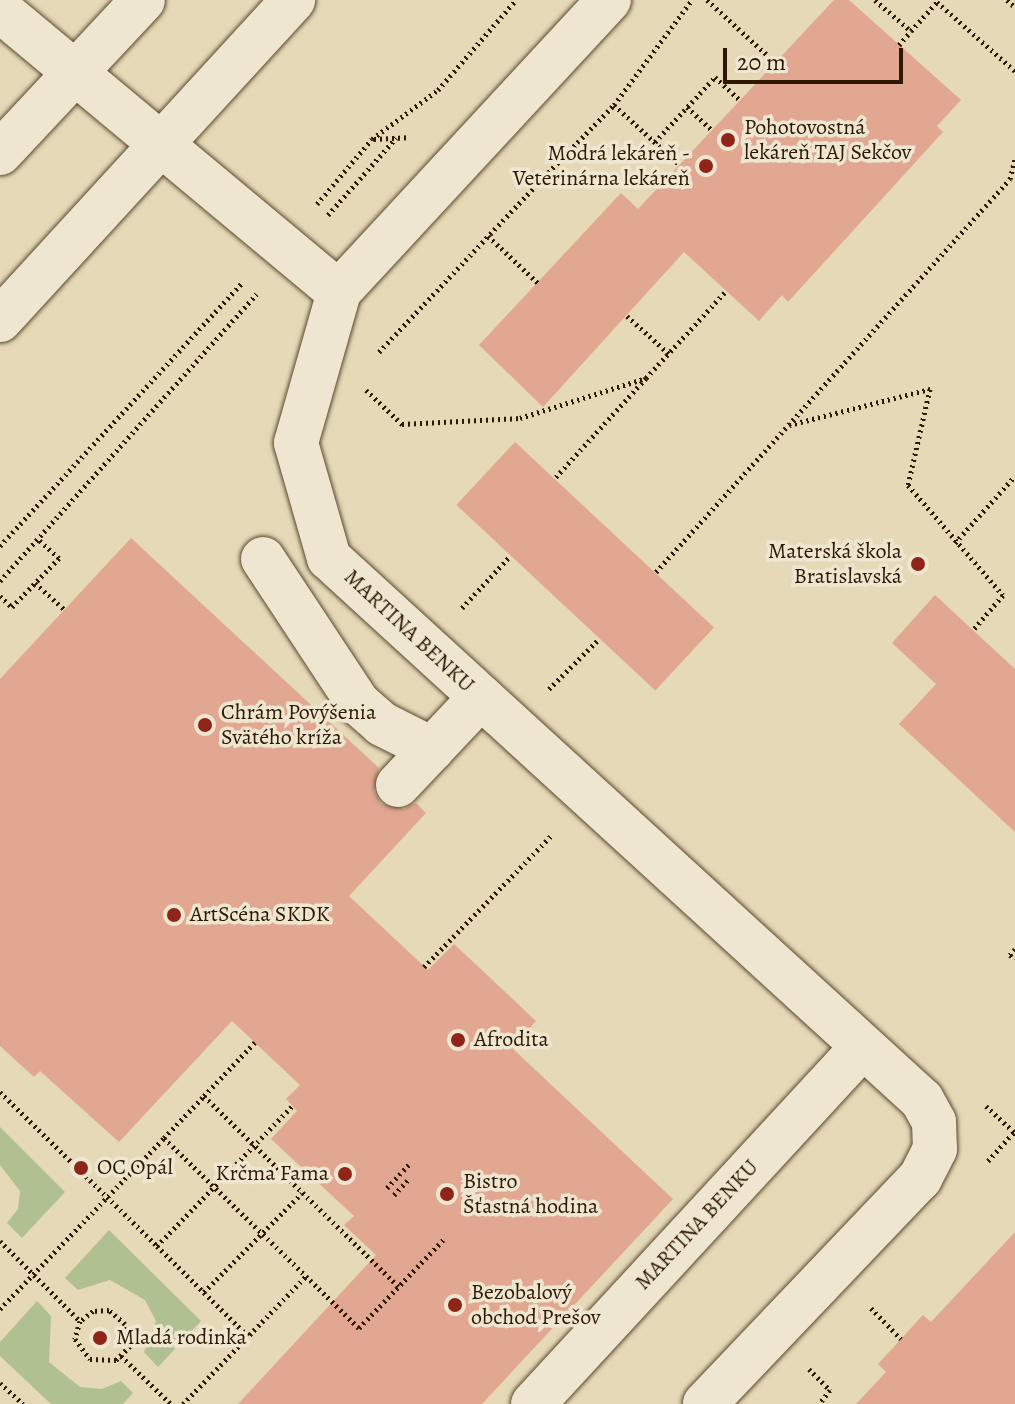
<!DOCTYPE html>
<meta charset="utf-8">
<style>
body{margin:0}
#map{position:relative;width:1015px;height:1404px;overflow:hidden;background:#e5d9b7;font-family:Alegreya,serif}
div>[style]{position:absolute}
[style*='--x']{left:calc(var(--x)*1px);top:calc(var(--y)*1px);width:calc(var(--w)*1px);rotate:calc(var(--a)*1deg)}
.green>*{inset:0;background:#b1c090}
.building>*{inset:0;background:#e1a790;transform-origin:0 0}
.path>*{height:5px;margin-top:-2.5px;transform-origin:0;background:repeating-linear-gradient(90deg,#2e1900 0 2px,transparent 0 6px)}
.roads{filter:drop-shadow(0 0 2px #5c492e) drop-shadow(0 0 2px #5c492e)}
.minor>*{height:44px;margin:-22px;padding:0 22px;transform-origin:22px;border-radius:22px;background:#eee6d0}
.dots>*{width:22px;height:22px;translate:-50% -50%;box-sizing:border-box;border:4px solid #eee6d0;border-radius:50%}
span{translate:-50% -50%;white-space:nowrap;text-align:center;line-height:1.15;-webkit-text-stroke:7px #eee6d0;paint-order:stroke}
.poi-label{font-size:22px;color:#2e1900}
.left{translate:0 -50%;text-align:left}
.right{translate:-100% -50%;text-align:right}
.street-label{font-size:22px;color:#2e1900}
.scale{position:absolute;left:723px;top:48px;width:180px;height:36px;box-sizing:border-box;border:4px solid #2e1900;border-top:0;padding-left:10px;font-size:24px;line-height:28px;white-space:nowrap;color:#2e1900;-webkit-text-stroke:6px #eee6d0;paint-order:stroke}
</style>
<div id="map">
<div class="green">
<div style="clip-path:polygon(0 1127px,65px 1192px,22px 1238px,7px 1223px,18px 1209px,20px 1191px,0 1165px)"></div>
<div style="clip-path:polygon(109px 1230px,201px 1321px,158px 1367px,144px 1352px,156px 1321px,145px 1300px,110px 1280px,78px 1290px,65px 1278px)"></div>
<div style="clip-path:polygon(37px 1301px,51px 1316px,49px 1362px,80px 1387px,102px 1389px,121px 1381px,133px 1393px,123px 1404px,51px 1404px,0 1356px,0 1342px)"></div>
</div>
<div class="building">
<div style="clip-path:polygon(834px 0,849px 0,961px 100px,937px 126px,943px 132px,788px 302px,782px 295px,759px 321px,684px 252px,543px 407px,479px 345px,621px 193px,638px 209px)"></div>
<div style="left:515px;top:442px;width:272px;height:86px;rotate:43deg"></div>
<div style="clip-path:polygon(131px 538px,379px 768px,374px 791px,381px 804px,404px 809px,416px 803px,426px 813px,349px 896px,428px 970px,454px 944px,536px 1021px,512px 1048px,673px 1199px,482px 1404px,238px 1404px,376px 1255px,344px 1225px,354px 1216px,271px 1139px,297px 1111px,286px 1099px,300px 1085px,232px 1021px,119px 1142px,40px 1071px,34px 1077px,0 1046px,0 679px)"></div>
<div style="clip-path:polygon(935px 595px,1015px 669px,1015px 832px,899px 724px,936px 684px,892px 643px)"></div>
<div style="clip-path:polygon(1015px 1232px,1015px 1404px,856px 1404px,886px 1372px,878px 1364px,901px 1339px,923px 1315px,931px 1322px)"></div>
</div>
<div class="path">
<div style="--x:707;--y:0;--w:93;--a:42.4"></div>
<div style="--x:875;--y:0;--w:48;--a:40.7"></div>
<div style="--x:911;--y:31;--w:39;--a:-48"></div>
<div style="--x:1007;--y:0;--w:11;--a:41"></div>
<div style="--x:937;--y:2;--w:104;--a:41.5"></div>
<div style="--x:899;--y:45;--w:18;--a:-49"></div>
<div style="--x:614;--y:105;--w:89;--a:42.3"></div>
<div style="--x:687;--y:107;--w:34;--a:43"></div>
<div style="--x:374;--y:139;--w:34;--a:-3"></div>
<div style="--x:655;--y:142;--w:88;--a:-47.3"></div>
<div style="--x:715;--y:77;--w:34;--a:43"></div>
<div style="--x:526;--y:169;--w:18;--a:41"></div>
<div style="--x:540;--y:181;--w:106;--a:-45.8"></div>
<div style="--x:614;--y:105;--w:131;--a:-53.4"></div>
<div style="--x:317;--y:204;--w:85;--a:-49.8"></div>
<div style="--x:372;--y:139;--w:82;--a:-36.6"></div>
<div style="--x:438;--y:90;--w:119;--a:-49.1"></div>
<div style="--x:328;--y:215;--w:103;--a:-48.6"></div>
<div style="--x:488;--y:236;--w:69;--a:43.2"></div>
<div style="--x:627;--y:316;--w:57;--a:42.1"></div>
<div style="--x:379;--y:352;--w:235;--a:-46.7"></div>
<div style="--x:646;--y:378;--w:118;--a:-47.4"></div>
<div style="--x:366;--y:390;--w:50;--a:43.4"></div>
<div style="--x:402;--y:424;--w:118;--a:-2.9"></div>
<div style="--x:520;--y:418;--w:132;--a:-17.6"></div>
<div style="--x:646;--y:378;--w:135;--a:132.3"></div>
<div style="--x:789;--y:425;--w:146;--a:-14.3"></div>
<div style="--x:930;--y:389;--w:98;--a:102.9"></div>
<div style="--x:908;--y:485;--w:145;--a:49.2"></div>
<div style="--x:1003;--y:595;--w:46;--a:130.6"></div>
<div style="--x:955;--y:543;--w:90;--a:-48.2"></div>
<div style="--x:0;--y:546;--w:360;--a:-47.4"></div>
<div style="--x:656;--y:572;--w:529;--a:-47.99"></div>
<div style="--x:1010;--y:179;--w:21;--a:-76"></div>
<div style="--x:0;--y:581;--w:385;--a:-48.2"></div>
<div style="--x:35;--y:583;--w:40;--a:42"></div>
<div style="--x:0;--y:596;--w:16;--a:43"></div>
<div style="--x:12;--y:607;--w:68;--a:-46.2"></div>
<div style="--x:59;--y:558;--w:28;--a:-138"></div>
<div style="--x:462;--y:608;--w:71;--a:-47.3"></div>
<div style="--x:549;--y:689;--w:71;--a:-45"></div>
<div style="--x:1015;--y:949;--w:8;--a:130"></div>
<div style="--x:1010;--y:955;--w:6;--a:39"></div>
<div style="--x:424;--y:967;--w:184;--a:-45.9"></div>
<div style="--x:0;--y:1092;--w:220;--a:44.4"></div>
<div style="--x:204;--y:1096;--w:74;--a:-46.6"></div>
<div style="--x:986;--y:1106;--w:40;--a:43"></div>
<div style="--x:164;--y:1138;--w:58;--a:-46.4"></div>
<div style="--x:204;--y:1096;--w:272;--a:44.4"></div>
<div style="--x:988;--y:1161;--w:39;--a:-48"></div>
<div style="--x:387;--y:1188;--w:33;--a:-47"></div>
<div style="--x:394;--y:1195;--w:21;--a:-47"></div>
<div style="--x:0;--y:1241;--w:113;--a:45"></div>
<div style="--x:80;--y:1321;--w:19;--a:106"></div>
<div style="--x:75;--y:1339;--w:25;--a:53"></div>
<div style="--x:90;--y:1359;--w:26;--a:2"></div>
<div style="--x:116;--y:1360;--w:20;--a:-45"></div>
<div style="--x:130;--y:1346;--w:23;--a:-103"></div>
<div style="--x:125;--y:1324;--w:21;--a:-139"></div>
<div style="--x:109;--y:1310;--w:16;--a:176"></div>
<div style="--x:93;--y:1311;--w:16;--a:142"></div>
<div style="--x:204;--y:1292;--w:139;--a:-45.3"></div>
<div style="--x:871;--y:1308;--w:43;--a:45.9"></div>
<div style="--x:0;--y:1309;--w:237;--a:-46.2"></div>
<div style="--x:164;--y:1138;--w:198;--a:44.2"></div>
<div style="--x:248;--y:1336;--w:128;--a:-135.3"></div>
<div style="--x:157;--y:1246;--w:194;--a:-46"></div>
<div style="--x:121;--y:1356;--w:69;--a:43.8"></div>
<div style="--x:809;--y:1369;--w:30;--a:45"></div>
<div style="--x:830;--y:1390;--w:18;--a:128"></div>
<div style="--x:0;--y:1383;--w:31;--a:42"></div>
<div style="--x:183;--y:1404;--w:178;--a:-46.1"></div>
<div style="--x:306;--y:1276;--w:74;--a:44.5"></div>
<div style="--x:359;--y:1328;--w:122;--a:-46.3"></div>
</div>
<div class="roads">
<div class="minor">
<div style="--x:609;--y:0;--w:398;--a:132.8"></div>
<div style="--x:339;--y:292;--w:157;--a:105.9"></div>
<div style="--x:296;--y:443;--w:120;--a:74"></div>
<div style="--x:329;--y:558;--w:803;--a:42.43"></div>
<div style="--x:922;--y:1100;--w:25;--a:61"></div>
<div style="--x:934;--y:1122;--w:27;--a:88"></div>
<div style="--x:935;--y:1149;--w:33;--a:117"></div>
<div style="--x:920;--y:1178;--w:312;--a:133.6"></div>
<div style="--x:0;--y:10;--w:441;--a:39.8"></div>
<div style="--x:0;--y:153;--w:209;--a:-46.9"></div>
<div style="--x:0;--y:320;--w:434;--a:-47.5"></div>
<div style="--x:263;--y:559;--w:173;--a:56.6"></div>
<div style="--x:358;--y:703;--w:32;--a:41"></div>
<div style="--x:382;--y:724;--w:56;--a:26.6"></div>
<div style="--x:398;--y:785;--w:121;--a:-46.7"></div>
<div style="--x:533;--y:1404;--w:485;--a:-47.3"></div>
</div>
</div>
<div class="dots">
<div style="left:728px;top:140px;background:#8f2418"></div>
<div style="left:706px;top:166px;background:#8f2418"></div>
<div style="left:918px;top:564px;background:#8f2418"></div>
<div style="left:205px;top:725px;background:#8f2418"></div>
<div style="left:174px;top:915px;background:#8f2418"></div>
<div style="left:458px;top:1040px;background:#8f2418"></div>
<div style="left:81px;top:1168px;background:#8f2418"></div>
<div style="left:345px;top:1174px;background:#8f2418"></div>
<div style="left:447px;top:1194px;background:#8f2418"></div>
<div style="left:455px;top:1305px;background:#8f2418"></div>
<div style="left:100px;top:1338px;background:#8f2418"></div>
</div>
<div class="poi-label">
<span class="left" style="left:744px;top:140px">Pohotovostná<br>lekáreň TAJ Sekčov</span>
<span class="right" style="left:690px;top:166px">Modrá lekáreň -<br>Veterinárna lekáreň</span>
<span class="right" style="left:902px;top:564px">Materská škola<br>Bratislavská</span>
<span class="left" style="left:221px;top:725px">Chrám Povýšenia<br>Svätého kríža</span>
<span class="left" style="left:190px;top:915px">ArtScéna SKDK</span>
<span class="left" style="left:474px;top:1040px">Afrodita</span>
<span class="left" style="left:97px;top:1168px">OC Opál</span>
<span class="right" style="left:329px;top:1174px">Krčma Fama</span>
<span class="left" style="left:463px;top:1194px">Bistro<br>Šťastná hodina</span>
<span class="left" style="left:471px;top:1305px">Bezobalový<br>obchod Prešov</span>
<span class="left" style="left:116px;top:1338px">Mladá rodinka</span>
</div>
<div class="street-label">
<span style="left:409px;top:631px;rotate:43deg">MARTINA BENKU</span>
<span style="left:697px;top:1225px;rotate:-47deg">MARTINA BENKU</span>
</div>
<div class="scale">20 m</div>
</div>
